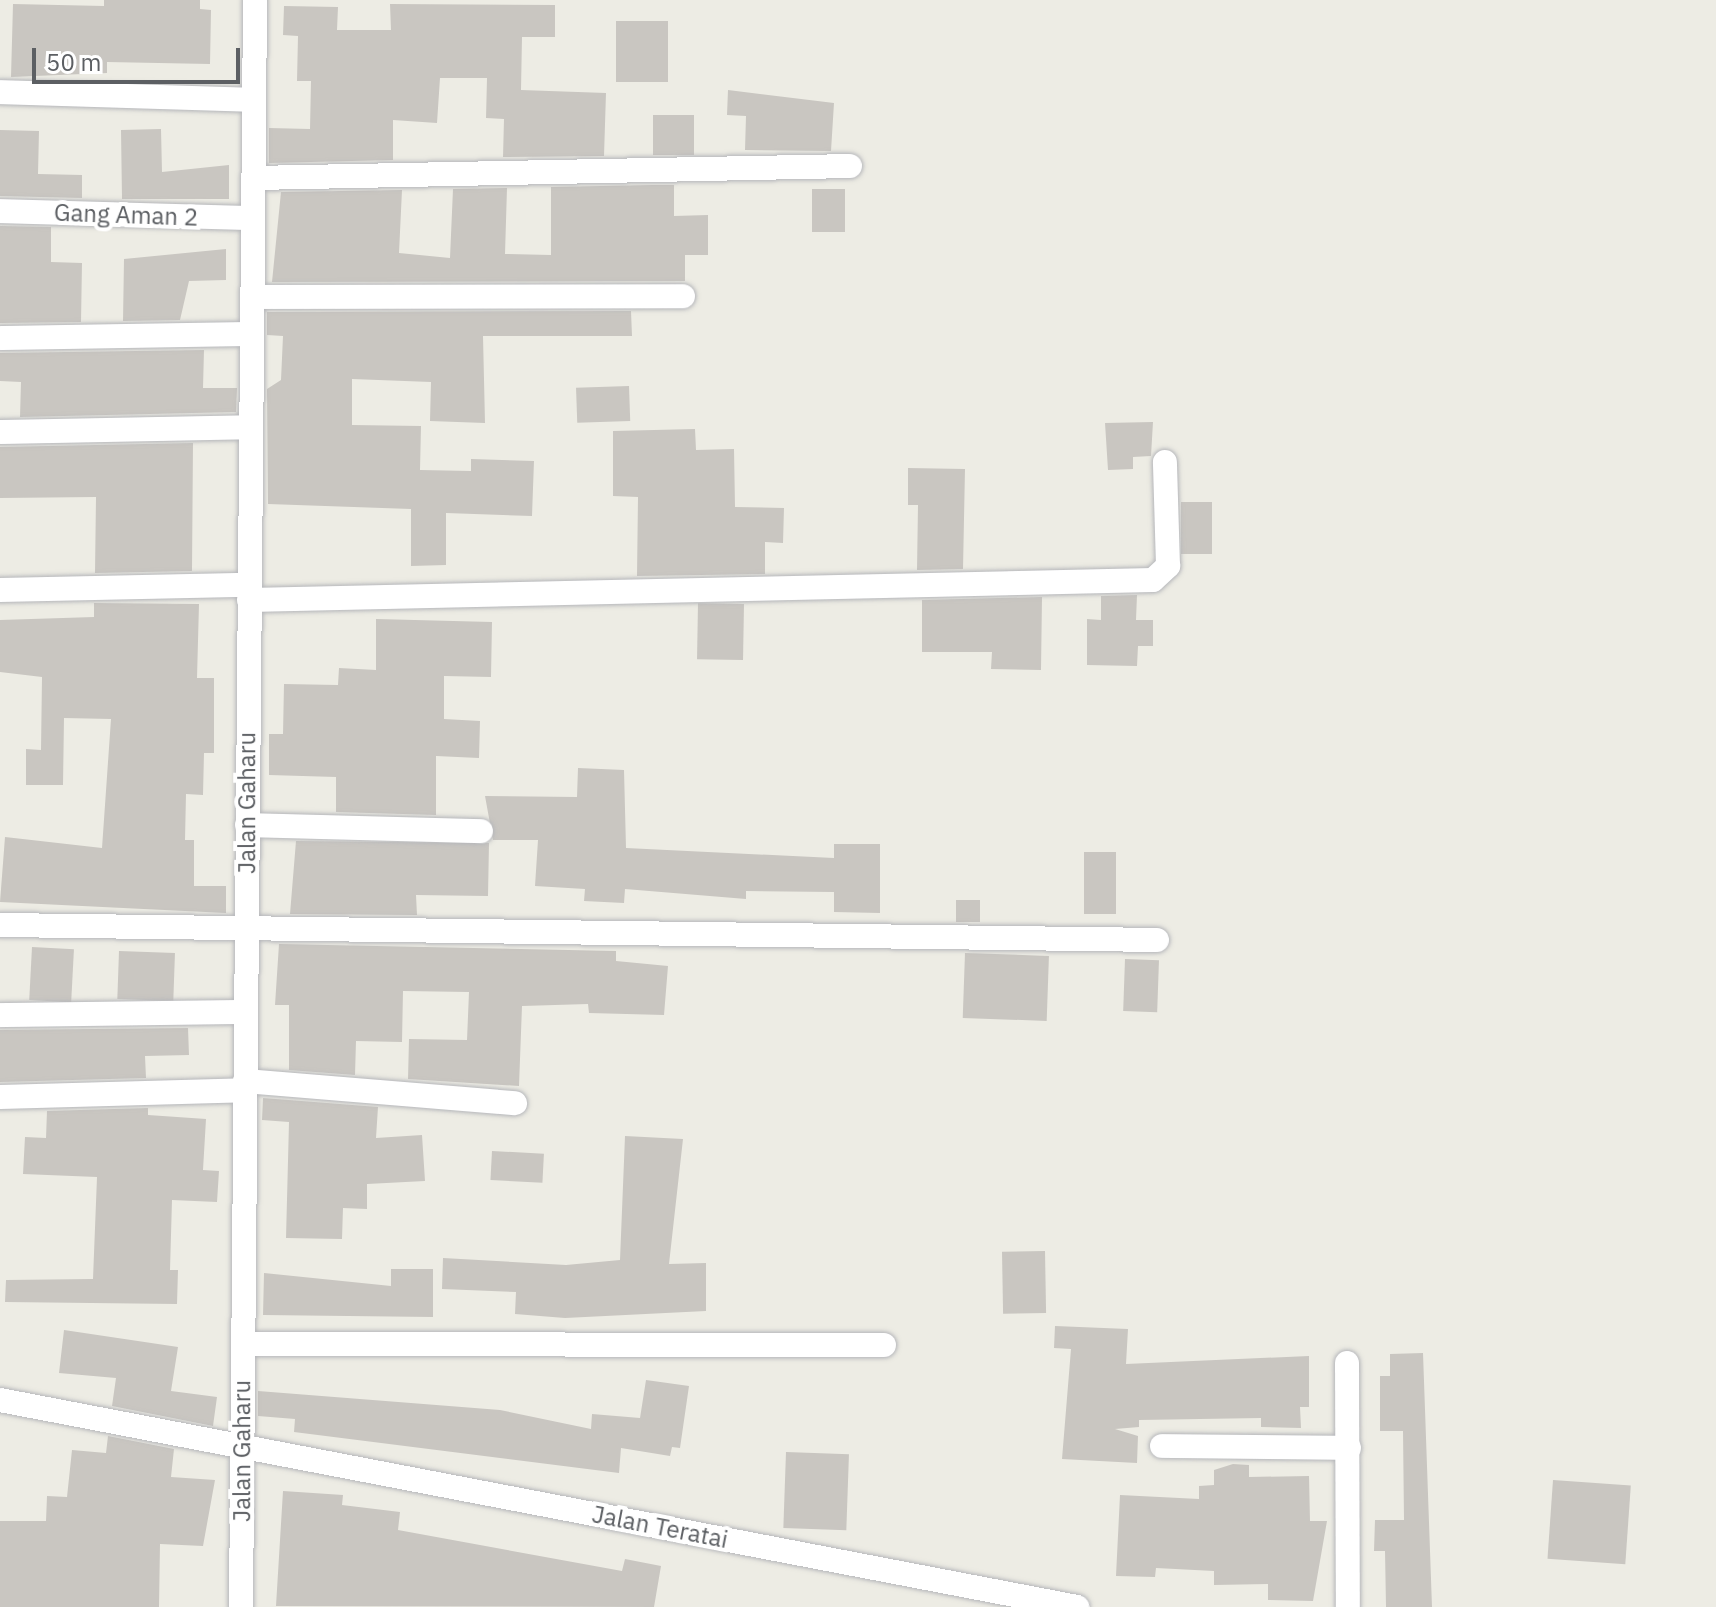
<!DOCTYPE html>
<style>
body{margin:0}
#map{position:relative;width:1716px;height:1607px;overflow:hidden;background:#edece4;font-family:"IBM Plex Sans",sans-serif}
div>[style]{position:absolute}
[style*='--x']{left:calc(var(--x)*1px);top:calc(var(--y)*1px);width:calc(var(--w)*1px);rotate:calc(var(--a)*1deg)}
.building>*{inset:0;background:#c9c6c1;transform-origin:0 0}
.roads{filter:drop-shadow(0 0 2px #b5b6ba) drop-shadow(0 0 2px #b5b6ba)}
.street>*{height:24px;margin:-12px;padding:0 12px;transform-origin:12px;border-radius:12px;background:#fff}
span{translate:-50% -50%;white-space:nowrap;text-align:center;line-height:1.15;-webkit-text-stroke:8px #fff;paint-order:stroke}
.street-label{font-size:24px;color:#5c5f63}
.scale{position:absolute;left:32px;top:48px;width:208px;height:36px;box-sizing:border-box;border:4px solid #5c5f63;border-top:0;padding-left:10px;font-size:24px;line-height:28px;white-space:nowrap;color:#5c5f63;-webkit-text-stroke:6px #fff;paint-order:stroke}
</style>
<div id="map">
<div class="building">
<div style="clip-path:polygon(104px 0,200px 0,200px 9px,211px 10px,210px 64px,107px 62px,107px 73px,11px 77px,13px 4px,104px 6px)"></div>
<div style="clip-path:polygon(390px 4px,555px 5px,555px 37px,522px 37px,521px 90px,606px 93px,604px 156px,503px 157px,504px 119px,486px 118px,487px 78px,440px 78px,437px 123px,393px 120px,393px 160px,269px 163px,269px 128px,310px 129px,311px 81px,297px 81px,298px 36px,283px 35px,284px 6px,338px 7px,337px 30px,391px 30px)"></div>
<div style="left:616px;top:21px;width:52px;height:61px"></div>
<div style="clip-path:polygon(728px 90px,834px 103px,831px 151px,745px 150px,746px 116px,727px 115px)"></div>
<div style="left:653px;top:115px;width:41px;height:40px"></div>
<div style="clip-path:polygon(161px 129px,162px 172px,229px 165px,229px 199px,122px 199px,121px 130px)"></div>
<div style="clip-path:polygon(0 130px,39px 131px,38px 174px,82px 175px,82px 198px,0 196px)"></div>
<div style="clip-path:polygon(653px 185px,674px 185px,674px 216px,708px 215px,708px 255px,685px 255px,685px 281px,272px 282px,281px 192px,402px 190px,399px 253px,450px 258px,453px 189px,507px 188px,505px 254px,551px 255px,551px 187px)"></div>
<div style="left:812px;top:189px;width:33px;height:43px"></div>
<div style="clip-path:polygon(0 226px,51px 227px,51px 262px,82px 263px,81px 322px,0 323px)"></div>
<div style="clip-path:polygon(226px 249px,226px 280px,189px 281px,180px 320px,123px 321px,124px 259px)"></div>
<div style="clip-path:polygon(631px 311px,632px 336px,483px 336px,485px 423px,430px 421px,431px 382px,352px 379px,352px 425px,421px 426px,420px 470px,471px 471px,471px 459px,534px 461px,532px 516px,446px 513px,446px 565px,411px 566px,411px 509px,268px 504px,267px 389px,281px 380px,283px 336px,267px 335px,267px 312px)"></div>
<div style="clip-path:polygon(204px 350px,203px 388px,237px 388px,236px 412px,20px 417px,21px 382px,0 381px,0 353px)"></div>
<div style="left:629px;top:386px;width:35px;height:53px;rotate:88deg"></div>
<div style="clip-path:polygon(1153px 422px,1151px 456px,1133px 457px,1133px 469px,1108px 470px,1105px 423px)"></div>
<div style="clip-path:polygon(695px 429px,696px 450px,734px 449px,735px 507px,784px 508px,783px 543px,765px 542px,765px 574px,637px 576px,638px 497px,613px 496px,613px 431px)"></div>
<div style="clip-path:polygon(193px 443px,192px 571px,95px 573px,96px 497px,0 498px,0 447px)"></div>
<div style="clip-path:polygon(908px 468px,965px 469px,963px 569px,917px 570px,918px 505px,908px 505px)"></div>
<div style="left:1181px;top:502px;width:31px;height:52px"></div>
<div style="clip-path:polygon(1137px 595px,1136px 620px,1153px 620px,1153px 646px,1138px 646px,1137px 666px,1087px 665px,1087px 619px,1101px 620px,1101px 596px)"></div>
<div style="clip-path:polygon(1042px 597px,1041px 670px,991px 669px,992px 652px,922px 652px,922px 600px)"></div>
<div style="clip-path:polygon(94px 603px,199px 604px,197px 678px,214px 678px,214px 753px,204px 753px,203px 795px,186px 794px,185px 840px,194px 840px,194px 886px,226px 886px,226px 913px,0 902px,5px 837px,102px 848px,111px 719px,64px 718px,63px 785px,26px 785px,26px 749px,41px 750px,42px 677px,0 672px,0 620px,94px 617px)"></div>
<div style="left:744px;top:604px;width:56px;height:46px;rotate:91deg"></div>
<div style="clip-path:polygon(376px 619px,492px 622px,491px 677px,444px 676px,444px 719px,480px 721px,479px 758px,436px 756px,436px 815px,336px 812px,336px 777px,269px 775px,269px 734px,283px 734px,284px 684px,338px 685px,339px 668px,376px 670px)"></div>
<div style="clip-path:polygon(578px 768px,624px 770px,626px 848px,834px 858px,834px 844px,880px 844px,880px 913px,834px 912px,834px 892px,746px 891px,746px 899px,625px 889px,624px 903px,584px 901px,585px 889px,535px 886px,538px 840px,493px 840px,485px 796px,577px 797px)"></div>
<div style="clip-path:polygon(296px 841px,489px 843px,488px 896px,416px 895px,417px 915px,290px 914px)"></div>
<div style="left:1084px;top:852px;width:32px;height:62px"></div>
<div style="left:956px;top:900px;width:24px;height:22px"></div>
<div style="clip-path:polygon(279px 944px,616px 951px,616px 961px,668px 966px,664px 1015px,589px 1013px,588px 1004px,522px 1006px,519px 1086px,408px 1079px,409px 1039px,467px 1040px,469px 992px,403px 991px,402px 1042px,356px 1041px,355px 1075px,289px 1070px,289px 1005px,275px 1005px)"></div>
<div style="left:32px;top:947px;width:42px;height:53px;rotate:3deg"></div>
<div style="left:119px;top:951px;width:56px;height:48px;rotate:2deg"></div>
<div style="left:965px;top:953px;width:84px;height:65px;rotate:2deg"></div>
<div style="left:1125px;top:959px;width:34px;height:52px;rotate:2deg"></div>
<div style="clip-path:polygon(188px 1028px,189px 1055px,145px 1056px,146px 1078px,0 1082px,0 1030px)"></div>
<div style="clip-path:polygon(263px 1098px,378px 1107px,376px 1138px,422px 1135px,425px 1181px,367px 1184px,367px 1209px,343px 1208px,342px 1239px,286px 1238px,289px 1122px,262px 1120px)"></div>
<div style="clip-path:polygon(148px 1108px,148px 1115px,206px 1119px,203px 1170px,219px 1171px,217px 1202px,172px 1200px,170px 1270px,178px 1270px,177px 1304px,5px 1302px,6px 1280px,93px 1279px,97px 1177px,23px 1174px,25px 1137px,46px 1138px,47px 1111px)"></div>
<div style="clip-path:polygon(625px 1136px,683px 1139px,669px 1264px,706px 1263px,706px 1311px,565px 1318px,515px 1314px,516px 1292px,442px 1289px,443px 1258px,566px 1265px,620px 1260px)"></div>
<div style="left:492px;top:1151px;width:52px;height:29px;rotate:3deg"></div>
<div style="left:1045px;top:1251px;width:62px;height:43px;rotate:89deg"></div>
<div style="clip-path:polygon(391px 1269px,433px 1269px,433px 1317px,263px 1315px,264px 1273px,391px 1286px)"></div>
<div style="clip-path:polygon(1055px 1326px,1128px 1329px,1126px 1364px,1309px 1356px,1309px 1407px,1300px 1407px,1301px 1428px,1261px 1427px,1261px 1418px,1139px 1420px,1139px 1427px,1115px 1429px,1138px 1436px,1137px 1463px,1062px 1459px,1071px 1349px,1054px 1348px)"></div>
<div style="clip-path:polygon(64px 1330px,178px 1347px,171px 1391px,217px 1397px,213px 1426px,112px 1406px,116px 1378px,59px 1373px)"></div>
<div style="clip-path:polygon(1423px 1353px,1432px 1607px,1386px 1607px,1385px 1551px,1374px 1551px,1375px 1520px,1404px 1520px,1403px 1431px,1380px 1431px,1380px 1376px,1390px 1376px,1390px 1354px)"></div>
<div style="clip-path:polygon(646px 1380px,689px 1386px,680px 1448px,672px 1447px,670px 1456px,621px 1448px,619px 1473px,294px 1432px,295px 1419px,258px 1416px,258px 1391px,500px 1410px,591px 1429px,592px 1414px,640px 1418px)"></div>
<div style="clip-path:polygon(108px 1436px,174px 1449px,171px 1477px,215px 1480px,203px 1546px,160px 1544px,159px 1607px,0 1607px,0 1521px,46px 1521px,47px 1496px,67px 1497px,72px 1450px,106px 1453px)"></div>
<div style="left:786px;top:1452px;width:63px;height:76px;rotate:2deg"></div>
<div style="clip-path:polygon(1233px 1464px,1249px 1465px,1249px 1477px,1309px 1476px,1310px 1521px,1327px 1521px,1313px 1601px,1268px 1600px,1268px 1584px,1214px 1585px,1214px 1571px,1156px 1568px,1155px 1577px,1116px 1576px,1120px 1495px,1199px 1499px,1199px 1486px,1214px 1485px,1214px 1470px)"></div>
<div style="left:1553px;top:1480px;width:78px;height:79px;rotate:4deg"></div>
<div style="clip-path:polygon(283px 1491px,343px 1495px,342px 1505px,400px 1512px,398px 1530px,622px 1571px,625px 1559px,661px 1566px,654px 1607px,276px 1606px)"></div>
</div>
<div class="roads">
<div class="street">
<div style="--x:0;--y:92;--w:254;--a:1.8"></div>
<div style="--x:254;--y:178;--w:596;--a:-1.15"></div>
<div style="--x:0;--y:211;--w:253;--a:1.6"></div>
<div style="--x:252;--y:297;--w:431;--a:-0.1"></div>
<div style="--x:0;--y:338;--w:251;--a:-0.9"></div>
<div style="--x:0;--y:432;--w:250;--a:-1.1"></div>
<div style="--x:0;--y:590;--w:249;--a:-1.2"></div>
<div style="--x:249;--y:600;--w:904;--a:-1.27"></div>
<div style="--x:1153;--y:580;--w:21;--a:-43"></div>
<div style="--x:1168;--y:566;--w:104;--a:-91.7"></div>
<div style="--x:247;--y:825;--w:234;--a:1.5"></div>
<div style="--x:0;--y:925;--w:1157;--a:0.74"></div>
<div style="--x:0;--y:1015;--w:246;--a:-0.7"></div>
<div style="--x:245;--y:1081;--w:271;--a:4.7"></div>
<div style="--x:0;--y:1097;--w:245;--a:-1.6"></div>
<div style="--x:243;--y:1344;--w:641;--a:0.09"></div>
<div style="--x:1347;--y:1363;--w:244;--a:89.8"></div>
<div style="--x:0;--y:1400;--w:1097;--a:10.88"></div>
<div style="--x:1162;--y:1446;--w:187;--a:0.6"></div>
<div style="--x:241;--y:1607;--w:1607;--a:-89.5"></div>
</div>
</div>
<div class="street-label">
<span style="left:126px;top:215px;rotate:2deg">Gang Aman 2</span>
<span style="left:247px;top:803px;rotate:-90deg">Jalan Gaharu</span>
<span style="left:242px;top:1451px;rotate:-90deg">Jalan Gaharu</span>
<span style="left:660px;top:1527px;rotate:11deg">Jalan Teratai</span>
</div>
<div class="scale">50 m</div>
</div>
